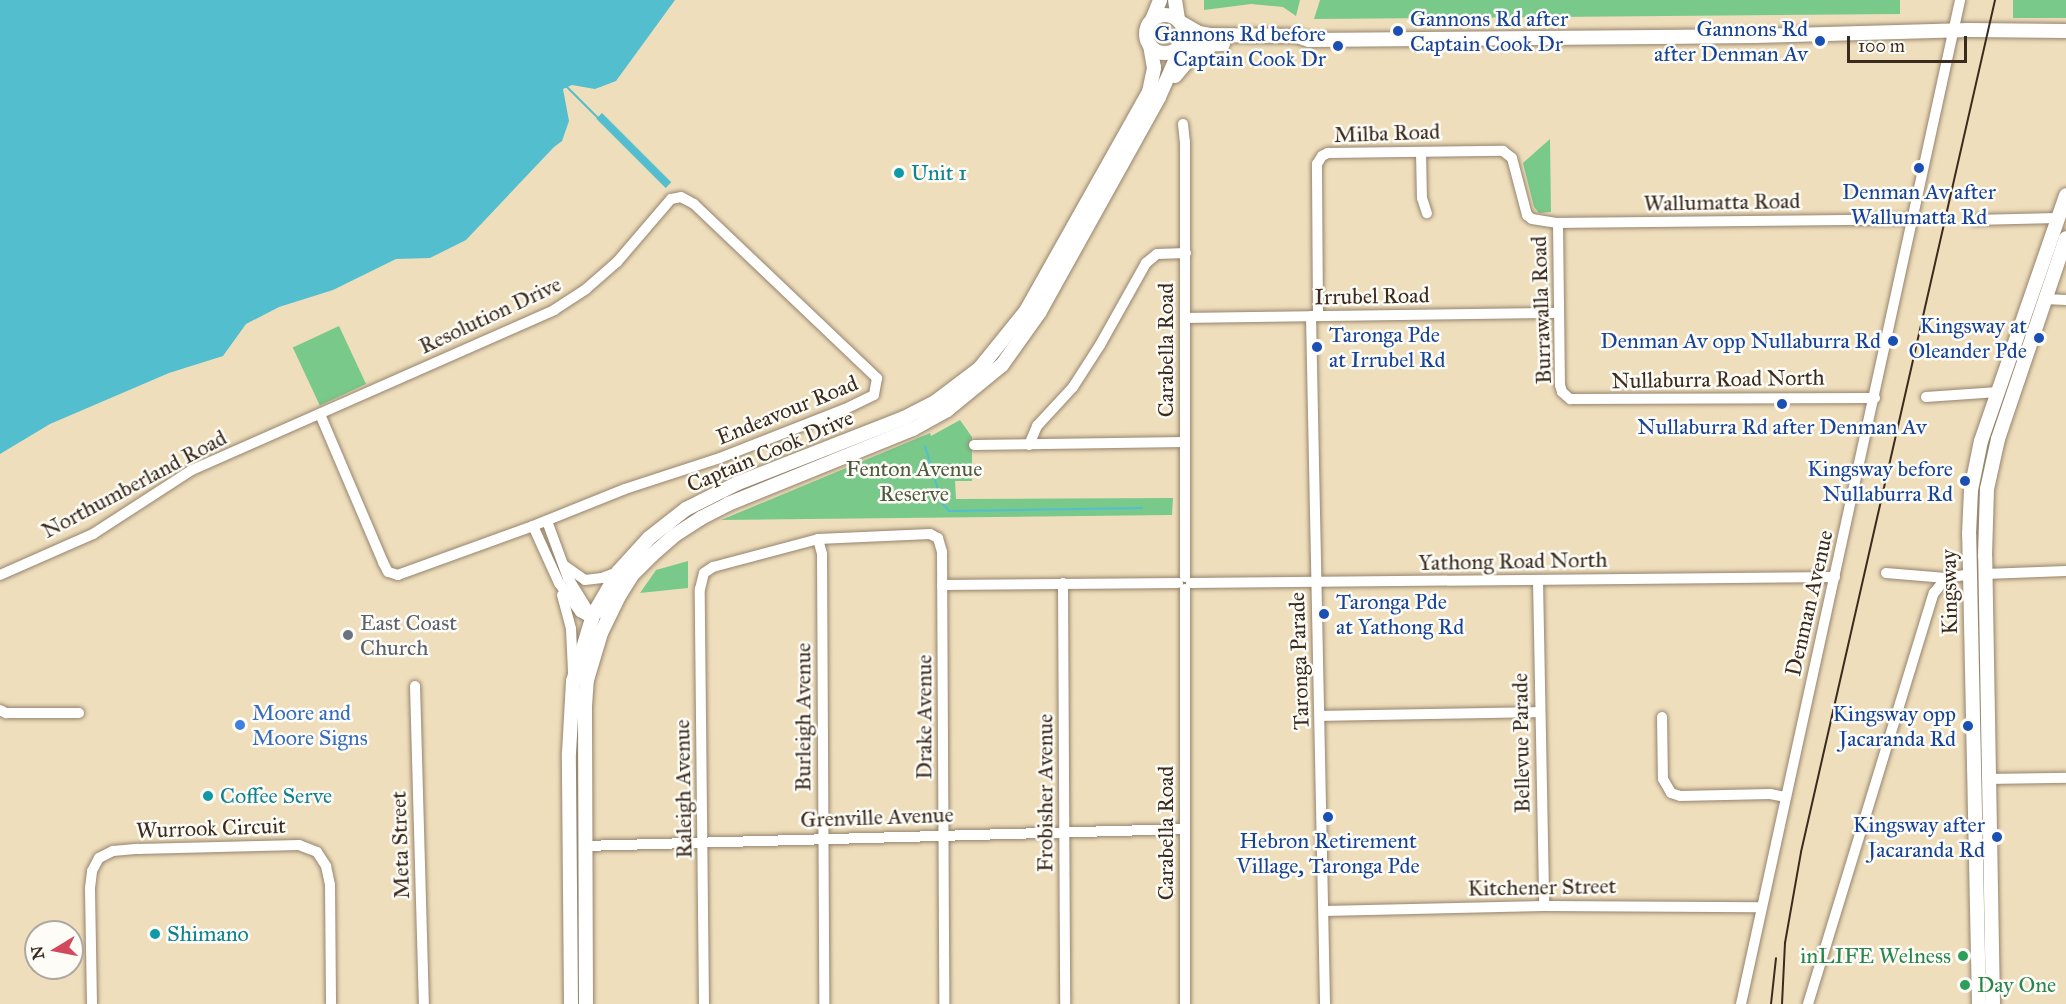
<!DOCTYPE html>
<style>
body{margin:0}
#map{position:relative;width:2066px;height:1004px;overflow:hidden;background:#efdebc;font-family:"IM FELL Great Primer",serif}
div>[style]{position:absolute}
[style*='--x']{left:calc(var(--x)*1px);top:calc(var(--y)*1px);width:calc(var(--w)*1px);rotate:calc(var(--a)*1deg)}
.green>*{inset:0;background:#79c98a;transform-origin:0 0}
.water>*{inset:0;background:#53bece;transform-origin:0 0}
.stream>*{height:2px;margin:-1px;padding:0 1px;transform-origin:1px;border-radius:1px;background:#53bece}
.roads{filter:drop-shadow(0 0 2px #95846d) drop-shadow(0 0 2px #95846d)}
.minor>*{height:10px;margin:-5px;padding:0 5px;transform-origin:5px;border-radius:5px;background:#fff}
.major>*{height:14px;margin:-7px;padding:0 7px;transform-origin:7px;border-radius:7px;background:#fff}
.major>.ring{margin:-7px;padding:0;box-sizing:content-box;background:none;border:14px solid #fff;border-radius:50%}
.rail>*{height:2px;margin:-1px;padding:0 1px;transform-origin:1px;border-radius:1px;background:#3b2a1e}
.dots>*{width:16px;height:16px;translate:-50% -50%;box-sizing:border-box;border:3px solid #fdfcf7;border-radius:50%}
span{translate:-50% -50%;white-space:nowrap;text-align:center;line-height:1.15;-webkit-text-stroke:5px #fdfcf7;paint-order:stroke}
.transit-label{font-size:22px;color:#164399}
.left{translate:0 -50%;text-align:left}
.right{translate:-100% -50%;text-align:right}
.street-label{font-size:22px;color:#3b2a1e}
.culture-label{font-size:22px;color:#0d838f}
.park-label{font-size:22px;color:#4e5a3e}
.worship-label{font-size:22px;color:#5b616d}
.shop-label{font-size:22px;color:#366cbe}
.leisure-label{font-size:22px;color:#27864d}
.north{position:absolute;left:24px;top:920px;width:60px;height:60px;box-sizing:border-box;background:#fdfcf7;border:2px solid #afa8a0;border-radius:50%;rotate:260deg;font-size:16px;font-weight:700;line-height:24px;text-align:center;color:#3b2a1e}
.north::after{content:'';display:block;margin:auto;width:21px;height:27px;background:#d1495b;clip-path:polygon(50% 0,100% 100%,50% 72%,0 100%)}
.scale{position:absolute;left:1847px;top:36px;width:120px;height:27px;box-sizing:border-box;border:3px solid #3b2a1e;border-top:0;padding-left:8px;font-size:18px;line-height:21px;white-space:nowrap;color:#3b2a1e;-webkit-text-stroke:4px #fdfcf7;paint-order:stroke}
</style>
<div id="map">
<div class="green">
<div style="clip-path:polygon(1204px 0,1300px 0,1296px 16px,1283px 7px,1251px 4px,1204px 10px)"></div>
<div style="clip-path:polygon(1320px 0,1900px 0,1900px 14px,1314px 19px)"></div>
<div style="left:2013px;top:0;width:53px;height:18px"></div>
<div style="clip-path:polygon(1550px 139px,1551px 212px,1539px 213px,1534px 207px,1523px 163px)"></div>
<div style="left:339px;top:326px;width:64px;height:51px;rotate:65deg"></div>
<div style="clip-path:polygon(2012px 374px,1988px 452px,1978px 501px,1984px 453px,2003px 390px)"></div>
<div style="clip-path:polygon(960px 420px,972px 437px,972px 481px,955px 481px,956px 499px,1173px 498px,1172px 515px,721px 520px,930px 433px,931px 436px)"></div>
<div style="clip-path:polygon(688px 561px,688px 588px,640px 593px,656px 570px)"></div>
</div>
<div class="water">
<div style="clip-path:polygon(0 0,675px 0,616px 81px,595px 89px,572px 85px,563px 89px,569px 121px,562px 141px,554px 147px,466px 240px,430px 258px,396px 259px,333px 290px,279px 307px,246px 324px,223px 356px,169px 373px,50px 424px,0 454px)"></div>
<div style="left:602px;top:113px;width:98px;height:8px;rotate:45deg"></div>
</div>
<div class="stream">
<div style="--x:567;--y:87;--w:45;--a:45"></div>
<div style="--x:925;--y:446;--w:59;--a:73.4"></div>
<div style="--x:942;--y:503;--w:11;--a:49"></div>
<div style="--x:949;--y:511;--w:193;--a:-0.9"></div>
</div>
<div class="roads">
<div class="minor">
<div style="--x:1183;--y:124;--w:18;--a:84"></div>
<div style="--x:1185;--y:142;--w:435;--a:90"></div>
<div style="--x:1421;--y:152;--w:46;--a:88.8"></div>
<div style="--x:1422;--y:198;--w:16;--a:72"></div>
<div style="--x:1974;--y:220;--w:83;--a:-1.4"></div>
<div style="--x:1558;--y:223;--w:162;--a:89.3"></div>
<div style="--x:1560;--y:385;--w:7;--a:74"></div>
<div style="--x:1562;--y:392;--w:11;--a:41"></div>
<div style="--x:1570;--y:399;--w:305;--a:-0.2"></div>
<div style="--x:2045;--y:299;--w:21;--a:3"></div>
<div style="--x:1311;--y:316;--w:688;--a:88.83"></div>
<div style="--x:1318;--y:316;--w:152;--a:-90.4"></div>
<div style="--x:1317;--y:164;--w:9;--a:-58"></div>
<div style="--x:1322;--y:156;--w:7;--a:-27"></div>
<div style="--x:1328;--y:153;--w:175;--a:-0.7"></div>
<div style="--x:1503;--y:151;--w:11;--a:38"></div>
<div style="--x:1512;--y:158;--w:59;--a:75.3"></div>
<div style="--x:1527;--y:215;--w:6;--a:39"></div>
<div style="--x:1532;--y:219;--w:26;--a:9"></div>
<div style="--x:1558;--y:223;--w:356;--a:-0.6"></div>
<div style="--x:1186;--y:318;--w:372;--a:-0.8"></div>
<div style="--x:1926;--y:397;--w:72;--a:-4"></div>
<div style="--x:974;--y:445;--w:211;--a:-0.8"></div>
<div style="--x:1029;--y:445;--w:21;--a:-67"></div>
<div style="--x:1037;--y:426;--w:53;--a:-47.3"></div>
<div style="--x:1073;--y:387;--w:50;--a:-57.3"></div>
<div style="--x:1100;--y:345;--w:94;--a:-60.7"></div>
<div style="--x:1146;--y:263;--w:14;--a:-39"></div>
<div style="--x:1157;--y:254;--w:29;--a:-2"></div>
<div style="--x:547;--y:521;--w:61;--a:69.8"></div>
<div style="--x:568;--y:578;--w:49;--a:58.2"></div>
<div style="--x:533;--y:526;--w:63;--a:65.5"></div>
<div style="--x:559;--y:583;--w:36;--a:54"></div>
<div style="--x:580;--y:612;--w:7;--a:27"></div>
<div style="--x:586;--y:615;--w:11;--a:-5"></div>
<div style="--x:597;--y:614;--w:25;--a:-40"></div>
<div style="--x:818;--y:539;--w:16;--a:75"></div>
<div style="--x:822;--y:554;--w:450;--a:89.7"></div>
<div style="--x:565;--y:566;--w:24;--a:35"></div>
<div style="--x:585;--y:580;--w:17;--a:-7"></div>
<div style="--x:602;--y:578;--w:17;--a:-21"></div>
<div style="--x:1886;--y:573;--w:60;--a:4.8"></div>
<div style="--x:1946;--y:578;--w:24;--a:-9"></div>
<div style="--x:1985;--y:574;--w:81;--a:-2.1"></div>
<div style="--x:0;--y:575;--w:102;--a:-23.8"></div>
<div style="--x:93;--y:534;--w:118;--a:-32.9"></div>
<div style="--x:192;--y:470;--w:396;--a:-23.8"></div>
<div style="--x:554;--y:310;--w:38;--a:-33"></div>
<div style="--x:586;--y:289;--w:41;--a:-41.1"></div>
<div style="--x:617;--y:262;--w:83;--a:-49.4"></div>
<div style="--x:671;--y:199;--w:10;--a:-11"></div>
<div style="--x:681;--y:197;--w:15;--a:28"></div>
<div style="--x:694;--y:204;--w:253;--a:43.6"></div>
<div style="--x:877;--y:378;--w:17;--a:100"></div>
<div style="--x:874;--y:395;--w:32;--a:154"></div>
<div style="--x:845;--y:409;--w:134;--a:158.6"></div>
<div style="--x:720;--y:458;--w:100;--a:161.9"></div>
<div style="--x:625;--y:489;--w:99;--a:158.1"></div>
<div style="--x:533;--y:526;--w:144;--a:160.1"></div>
<div style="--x:398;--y:575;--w:10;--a:-163"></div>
<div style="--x:388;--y:572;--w:11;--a:-117"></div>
<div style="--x:383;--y:562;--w:161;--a:-113.1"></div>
<div style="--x:1538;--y:580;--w:326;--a:88.9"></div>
<div style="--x:1063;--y:583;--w:421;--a:89.7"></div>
<div style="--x:1191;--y:583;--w:644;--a:-0.53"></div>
<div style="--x:942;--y:585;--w:236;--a:-0.5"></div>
<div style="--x:562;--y:595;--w:35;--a:75"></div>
<div style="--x:571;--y:629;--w:42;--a:87.3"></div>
<div style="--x:415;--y:686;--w:318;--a:88.4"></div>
<div style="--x:0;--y:710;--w:7;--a:27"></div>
<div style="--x:6;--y:713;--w:73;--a:0"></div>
<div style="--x:1320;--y:716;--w:220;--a:-1"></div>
<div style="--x:1662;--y:717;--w:62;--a:89.1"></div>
<div style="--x:1663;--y:779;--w:16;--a:60"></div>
<div style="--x:1671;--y:793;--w:9;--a:18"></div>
<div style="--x:1680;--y:796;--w:90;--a:-1.3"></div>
<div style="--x:1770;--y:794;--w:15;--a:11"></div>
<div style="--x:1990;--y:779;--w:76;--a:-0.8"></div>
<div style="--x:584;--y:846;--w:601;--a:-1.62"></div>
<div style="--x:1324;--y:911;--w:220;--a:-1.3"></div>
<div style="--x:1544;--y:906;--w:216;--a:0.3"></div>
<div style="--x:92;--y:1004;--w:116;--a:-91"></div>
<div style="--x:90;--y:888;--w:17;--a:-83"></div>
<div style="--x:92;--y:871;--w:15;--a:-62"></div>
<div style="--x:99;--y:858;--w:16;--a:-27"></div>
<div style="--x:113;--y:851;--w:25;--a:-5"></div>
<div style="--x:138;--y:849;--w:161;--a:-1.4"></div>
<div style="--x:299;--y:845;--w:19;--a:21"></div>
<div style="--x:317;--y:852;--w:17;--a:57"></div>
<div style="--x:326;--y:866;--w:19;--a:78"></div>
<div style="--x:330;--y:885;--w:119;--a:89.5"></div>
<div style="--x:704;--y:1004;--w:415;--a:-90.6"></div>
<div style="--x:700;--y:589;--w:16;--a:-76"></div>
<div style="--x:704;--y:573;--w:11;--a:-34"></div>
<div style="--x:713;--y:567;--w:109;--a:-14.9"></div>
<div style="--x:818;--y:539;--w:112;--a:-2.6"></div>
<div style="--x:930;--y:534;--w:9;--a:27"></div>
<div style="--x:938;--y:538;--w:15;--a:74"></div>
<div style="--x:942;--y:552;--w:452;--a:89.7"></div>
<div style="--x:1185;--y:1004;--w:415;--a:-90"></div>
<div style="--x:1741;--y:1004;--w:1028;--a:-77.69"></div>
<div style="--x:1808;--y:1004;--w:430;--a:-73"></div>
<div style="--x:1934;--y:593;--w:19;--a:-51"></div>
</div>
<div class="major">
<div style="--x:1175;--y:0;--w:20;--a:81"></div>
<div class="ring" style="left:1146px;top:15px;width:24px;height:24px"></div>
<div style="--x:1152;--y:20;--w:22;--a:-68"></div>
<div style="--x:1180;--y:22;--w:22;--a:30"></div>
<div style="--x:1199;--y:33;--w:11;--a:10"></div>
<div style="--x:1210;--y:35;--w:87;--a:0.7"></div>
<div style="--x:1297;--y:36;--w:13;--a:18"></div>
<div style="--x:1309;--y:40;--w:446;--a:-0.5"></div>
<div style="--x:1755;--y:36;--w:214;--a:-1.6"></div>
<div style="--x:1969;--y:30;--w:97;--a:0.6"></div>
<div style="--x:1180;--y:46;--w:43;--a:-2.7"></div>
<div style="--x:1175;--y:76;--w:30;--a:-50"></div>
<div style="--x:1194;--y:53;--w:17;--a:-21"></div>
<div style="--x:571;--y:1004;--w:251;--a:-90.5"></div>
<div style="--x:569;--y:753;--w:72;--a:-86.8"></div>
<div style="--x:573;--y:681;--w:69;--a:-73.1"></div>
<div style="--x:593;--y:615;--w:50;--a:-59.8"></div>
<div style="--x:618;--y:572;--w:46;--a:-47.6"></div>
<div style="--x:649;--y:538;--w:47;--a:-38.1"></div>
<div style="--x:686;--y:509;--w:58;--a:-26.6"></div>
<div style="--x:738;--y:483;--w:178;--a:-21.4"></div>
<div style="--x:904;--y:418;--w:35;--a:-27"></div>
<div style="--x:935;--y:402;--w:56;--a:-37.1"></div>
<div style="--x:980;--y:368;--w:73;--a:-51.1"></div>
<div style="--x:1026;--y:311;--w:251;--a:-60.7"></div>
<div style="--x:1149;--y:92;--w:25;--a:-78"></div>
<div style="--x:1154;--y:68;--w:23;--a:-100"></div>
<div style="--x:586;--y:1004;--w:298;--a:-90.2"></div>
<div style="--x:585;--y:706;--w:26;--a:-86"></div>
<div style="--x:587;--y:680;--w:49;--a:-73.4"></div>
<div style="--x:601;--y:633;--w:41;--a:-64.1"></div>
<div style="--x:619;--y:596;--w:25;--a:-58"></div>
<div style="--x:632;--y:575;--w:28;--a:-45"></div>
<div style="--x:652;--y:555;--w:30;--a:-41"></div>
<div style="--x:675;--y:535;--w:31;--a:-33"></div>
<div style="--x:701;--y:518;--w:30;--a:-27"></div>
<div style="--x:728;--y:504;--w:200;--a:-22.1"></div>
<div style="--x:913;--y:429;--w:39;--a:-29"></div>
<div style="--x:947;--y:410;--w:71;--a:-39.3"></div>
<div style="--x:1002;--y:365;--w:64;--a:-54.6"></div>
<div style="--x:1039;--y:313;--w:247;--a:-60.9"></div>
<div style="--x:1159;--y:97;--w:42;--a:-65.9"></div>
<div style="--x:1176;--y:59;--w:11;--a:-75"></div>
<div style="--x:1979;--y:1004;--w:470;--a:-91.2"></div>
<div style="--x:1969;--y:534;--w:44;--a:-87.4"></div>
<div style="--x:1971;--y:490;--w:50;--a:-78.5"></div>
<div style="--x:1981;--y:441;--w:260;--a:-70.9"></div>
<div style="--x:1993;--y:1004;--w:448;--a:-91"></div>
<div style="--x:1985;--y:556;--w:67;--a:-88.3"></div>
<div style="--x:1987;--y:489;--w:51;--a:-77.6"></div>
<div style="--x:1998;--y:439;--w:212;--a:-71.3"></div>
</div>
</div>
<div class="rail">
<div style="--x:1771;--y:1004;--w:46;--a:-83.8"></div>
<div style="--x:1782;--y:1004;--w:61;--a:-87.2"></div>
<div style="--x:1785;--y:943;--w:92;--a:-80"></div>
<div style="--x:1801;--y:852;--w:874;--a:-77.17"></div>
</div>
<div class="dots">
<div style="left:1398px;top:31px;background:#1a4fb4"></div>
<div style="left:1820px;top:41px;background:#1a4fb4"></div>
<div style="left:1338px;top:46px;background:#1a4fb4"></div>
<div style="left:1919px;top:168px;background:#1a4fb4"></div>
<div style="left:899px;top:173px;background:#0f9aa8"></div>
<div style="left:2039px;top:338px;background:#1a4fb4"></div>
<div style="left:1893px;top:341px;background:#1a4fb4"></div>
<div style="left:1317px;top:347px;background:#1a4fb4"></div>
<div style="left:1782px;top:404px;background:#1a4fb4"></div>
<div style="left:1965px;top:481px;background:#1a4fb4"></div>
<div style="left:1324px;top:614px;background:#1a4fb4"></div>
<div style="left:348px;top:635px;background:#6b7280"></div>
<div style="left:240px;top:725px;background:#3f7fe0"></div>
<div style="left:1968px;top:726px;background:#1a4fb4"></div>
<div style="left:208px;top:796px;background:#0f9aa8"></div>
<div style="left:1328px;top:817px;background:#1a4fb4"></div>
<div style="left:1997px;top:837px;background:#1a4fb4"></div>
<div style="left:155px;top:934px;background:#0f9aa8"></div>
<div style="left:1963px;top:956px;background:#2e9e5b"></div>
<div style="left:1965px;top:985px;background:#2e9e5b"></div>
</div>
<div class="transit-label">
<span class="left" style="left:1410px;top:31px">Gannons Rd after<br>Captain Cook Dr</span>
<span class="right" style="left:1808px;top:41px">Gannons Rd<br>after Denman Av</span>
<span class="right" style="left:1326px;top:46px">Gannons Rd before<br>Captain Cook Dr</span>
<span style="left:1919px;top:204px">Denman Av after<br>Wallumatta Rd</span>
<span class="right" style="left:2027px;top:338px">Kingsway at<br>Oleander Pde</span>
<span class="left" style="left:1329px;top:347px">Taronga Pde<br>at Irrubel Rd</span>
<span class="right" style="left:1881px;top:341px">Denman Av opp Nullaburra Rd</span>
<span style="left:1782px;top:427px">Nullaburra Rd after Denman Av</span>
<span class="right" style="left:1953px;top:481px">Kingsway before<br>Nullaburra Rd</span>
<span class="left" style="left:1336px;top:614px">Taronga Pde<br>at Yathong Rd</span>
<span class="right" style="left:1956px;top:726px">Kingsway opp<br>Jacaranda Rd</span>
<span class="right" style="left:1985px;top:837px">Kingsway after<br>Jacaranda Rd</span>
<span style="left:1328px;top:853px">Hebron Retirement<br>Village, Taronga Pde</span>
</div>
<div class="street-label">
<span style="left:1387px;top:133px;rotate:-2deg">Milba Road</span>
<span style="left:1722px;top:202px;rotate:-1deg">Wallumatta Road</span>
<span style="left:1372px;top:296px;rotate:-1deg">Irrubel Road</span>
<span style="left:1541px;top:310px;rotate:-92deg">Burrawalla Road</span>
<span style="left:490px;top:315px;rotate:-25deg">Resolution Drive</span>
<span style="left:1166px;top:350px;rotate:-90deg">Carabella Road</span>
<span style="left:1718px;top:379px;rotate:-1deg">Nullaburra Road North</span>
<span style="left:787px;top:410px;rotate:-22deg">Endeavour Road</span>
<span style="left:770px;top:451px;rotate:-23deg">Captain Cook Drive</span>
<span style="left:134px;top:484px;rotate:-28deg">Northumberland Road</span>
<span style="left:1513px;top:561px;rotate:-1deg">Yathong Road North</span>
<span style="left:1949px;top:592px;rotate:-91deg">Kingsway</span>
<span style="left:1809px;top:603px;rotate:-77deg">Denman Avenue</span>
<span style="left:1299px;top:661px;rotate:-92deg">Taronga Parade</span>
<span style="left:803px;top:717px;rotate:-90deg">Burleigh Avenue</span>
<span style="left:924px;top:717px;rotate:-90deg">Drake Avenue</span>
<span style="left:1521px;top:743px;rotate:-91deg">Bellevue Parade</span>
<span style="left:683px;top:789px;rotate:-91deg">Raleigh Avenue</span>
<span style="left:1045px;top:793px;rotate:-90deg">Frobisher Avenue</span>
<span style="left:877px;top:817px;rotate:-2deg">Grenville Avenue</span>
<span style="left:211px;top:828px;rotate:-2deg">Wurrook Circuit</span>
<span style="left:1166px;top:833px;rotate:-90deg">Carabella Road</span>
<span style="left:400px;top:845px;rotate:-92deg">Meta Street</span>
<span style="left:1542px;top:887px;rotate:-1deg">Kitchener Street</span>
</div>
<div class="culture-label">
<span class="left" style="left:911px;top:173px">Unit 1</span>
<span class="left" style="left:220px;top:796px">Coffee Serve</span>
<span class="left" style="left:167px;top:934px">Shimano</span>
</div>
<div class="park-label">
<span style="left:914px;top:481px">Fenton Avenue<br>Reserve</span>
</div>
<div class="worship-label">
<span class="left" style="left:360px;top:635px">East Coast<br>Church</span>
</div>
<div class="shop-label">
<span class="left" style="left:252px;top:725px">Moore and<br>Moore Signs</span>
</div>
<div class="leisure-label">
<span class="right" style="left:1951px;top:956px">inLIFE Welness</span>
<span class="left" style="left:1977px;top:985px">Day One</span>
</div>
<div class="north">N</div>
<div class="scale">100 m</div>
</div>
